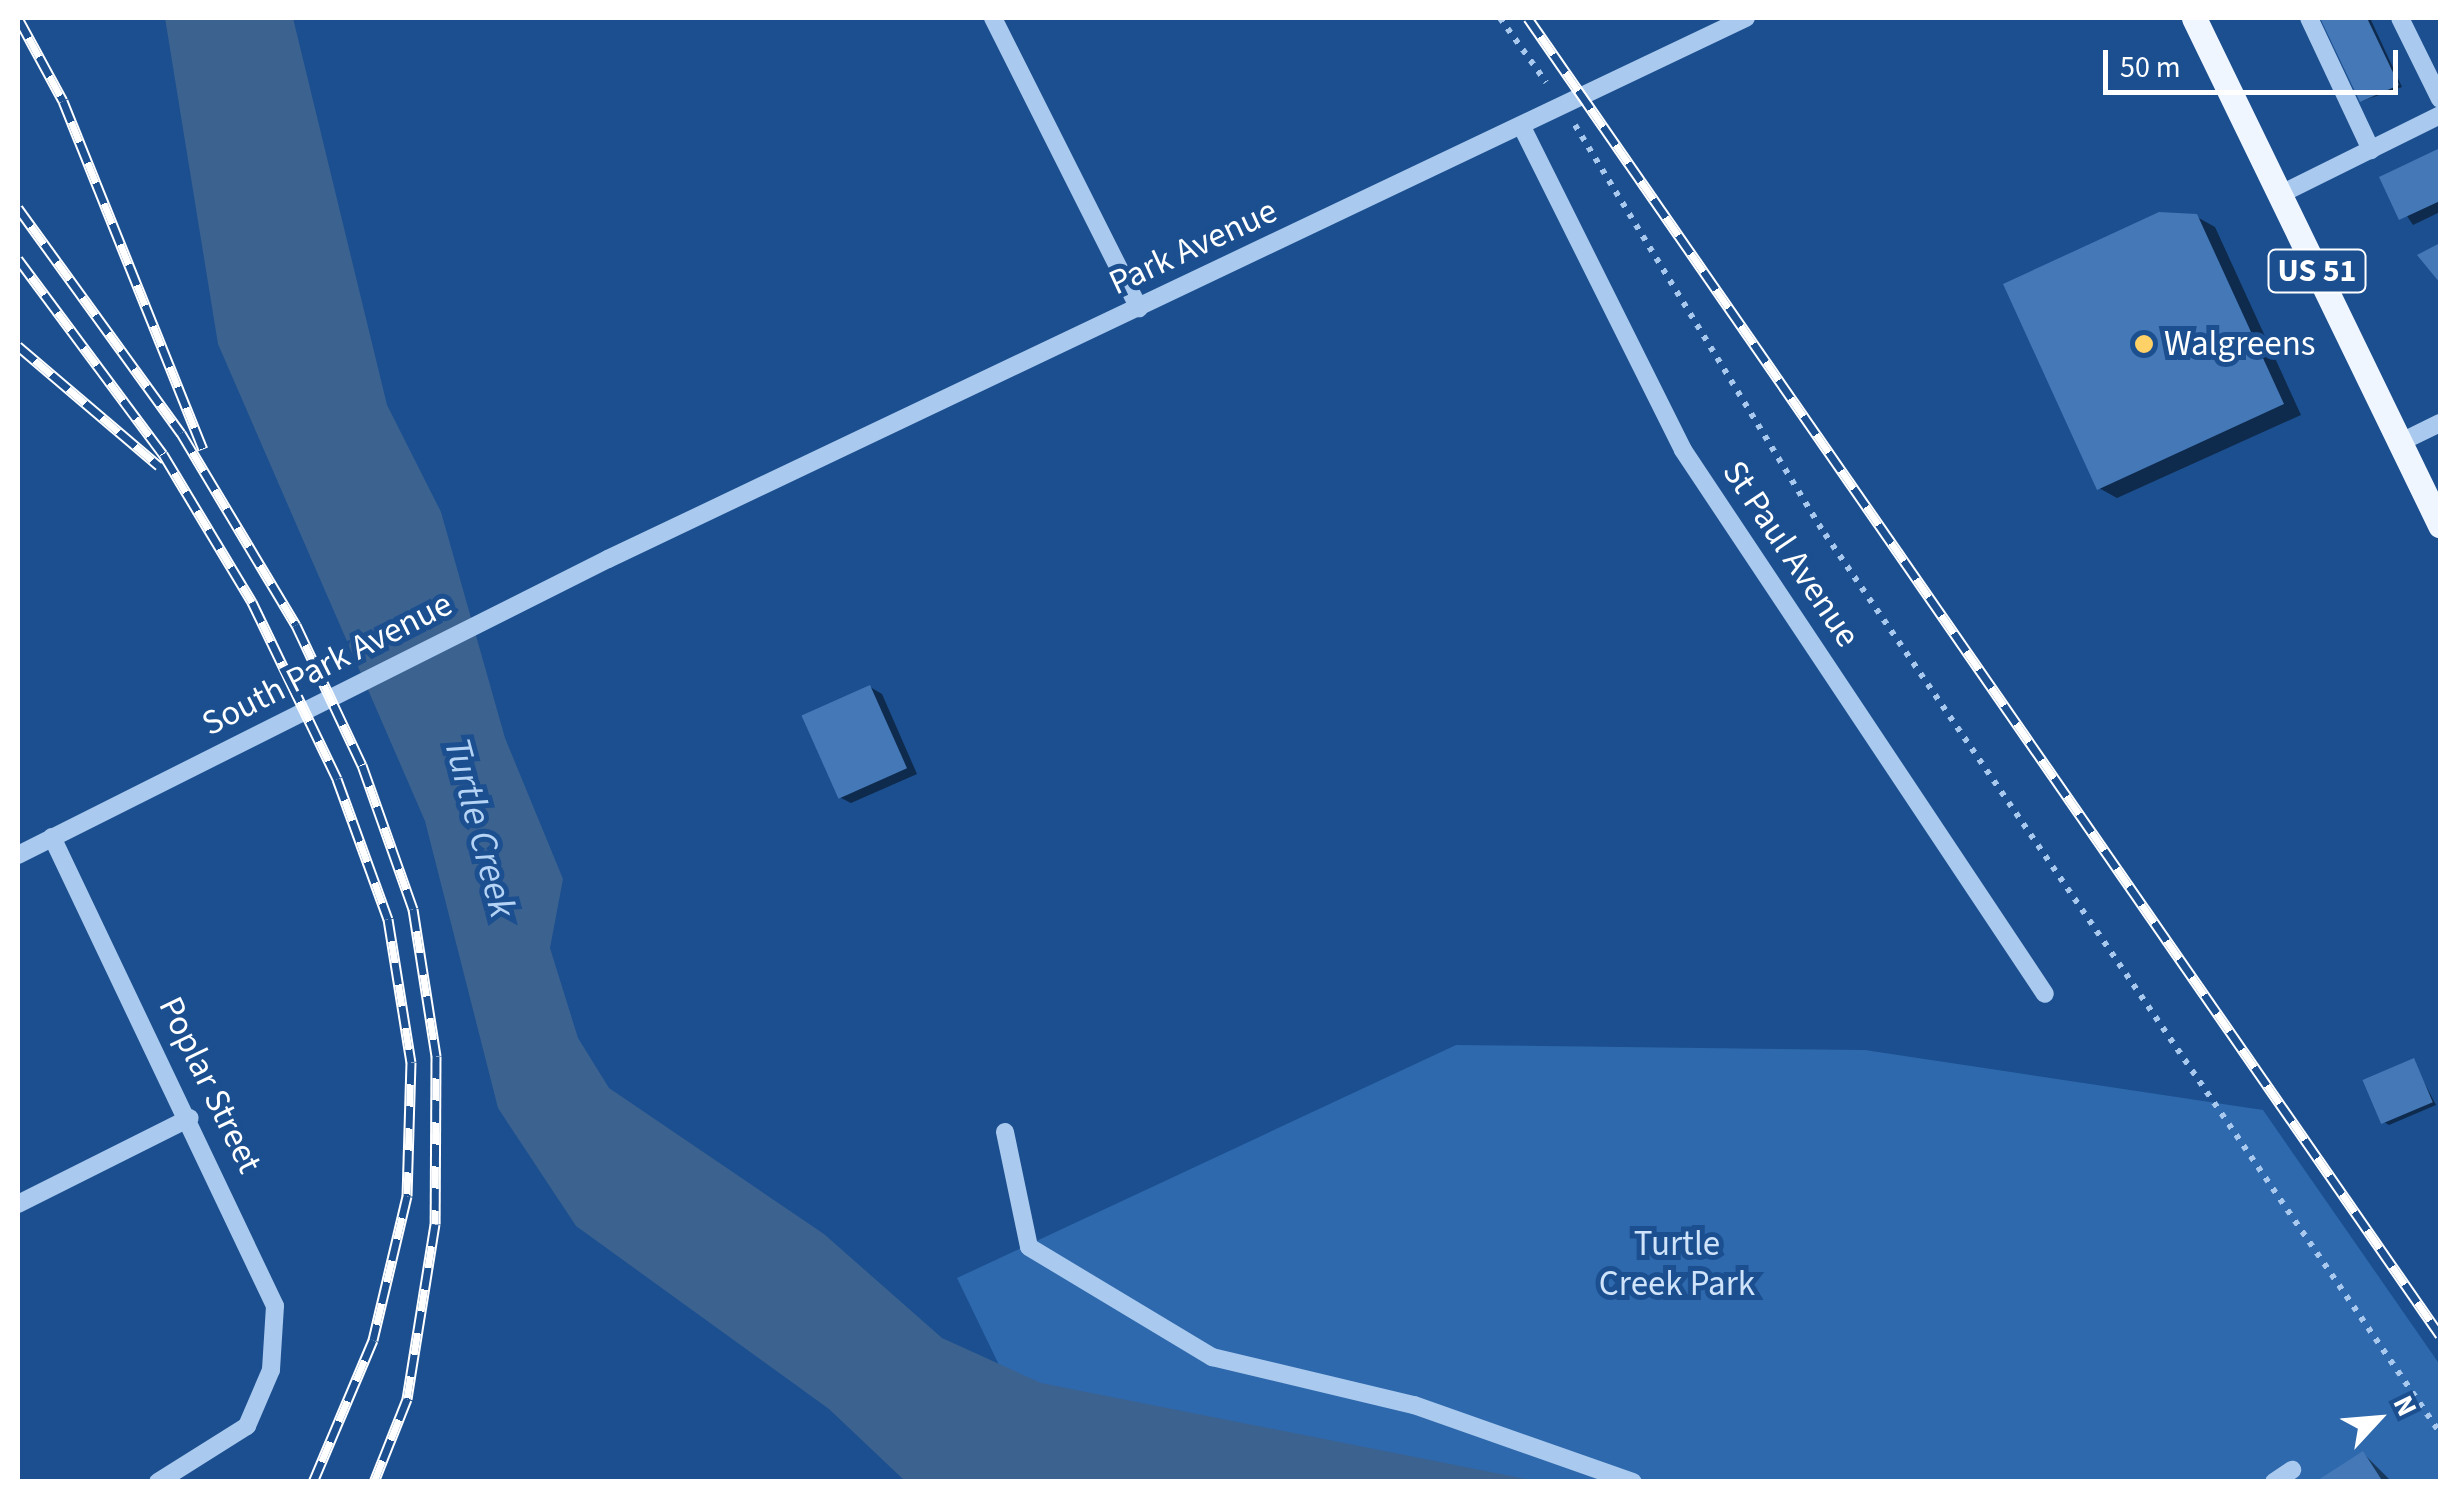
<!DOCTYPE html>
<style>
body{margin:0}
#map{position:relative;width:2458px;height:1499px;overflow:hidden;background:#1b4f8f;font-family:"Source Sans 3",sans-serif}
div>[style]{position:absolute}
[style*='--x']{left:calc(var(--x)*1px);top:calc(var(--y)*1px);width:calc(var(--w)*1px);rotate:calc(var(--a)*1deg)}
.green>*{inset:0;background:#2e69ad}
.water>*{inset:0;background:#3c6290}
.shadow>*{inset:0;background:#0007}
.building>*{inset:0;background:#4478b7;transform-origin:0 0}
.path>*{height:6px;margin-top:-3px;transform-origin:0;background:repeating-linear-gradient(90deg,#a9c9ee 0 5px,transparent 0 13px)}
.minor>*{height:18px;margin:-9px;padding:0 9px;transform-origin:9px;border-radius:9px;background:#a9c9ee}
.major>*{height:25px;margin:-12.5px;padding:0 12.5px;transform-origin:12.5px;border-radius:12.5px;background:#f0f6ff}
.rail>*{height:11px;margin-top:-5.5px;transform-origin:0;background:repeating-linear-gradient(90deg,#1b4f8f 0 22px,#fff 0 44px);box-sizing:border-box;border-block:2px solid #fff}
.dots>*{width:28px;height:28px;translate:-50% -50%;box-sizing:border-box;border:5px solid #1b4f8f;border-radius:50%}
span{translate:-50% -50%;white-space:nowrap;text-align:center;line-height:1.15;-webkit-text-stroke:10px #1b4f8f;paint-order:stroke}
.shield-label span{padding:2px 8px;background:#1b4f8f;border:2px solid;border-radius:8px;-webkit-text-stroke-width:0}
.shield-label{font-size:32px;color:#fff;font-weight:700}
.street-label{font-size:35px;color:#fff}
.poi-label{font-size:35px;color:#fff}
.left{translate:0 -50%;text-align:left}
.park-label{font-size:35px;color:#cfe3fa}
.water-label{font-size:38px;color:#b5d3f5;font-style:italic}
.frame{position:absolute;inset:0;border:20px solid #fff;pointer-events:none}
.north{position:absolute;left:2328px;top:1369px;width:100px;height:100px;-webkit-text-stroke:8px #1b4f8f;paint-order:stroke;rotate:64deg;font-size:28px;font-weight:700;line-height:40px;text-align:center;color:#fff}
.north::after{content:'';display:block;margin:auto;width:35px;height:45px;background:#fff;clip-path:polygon(50% 0,100% 100%,50% 72%,0 100%)}
.scale{position:absolute;left:2103px;top:50px;width:295px;height:45px;box-sizing:border-box;border:5px solid #fff;border-top:0;padding-left:12px;font-size:30px;line-height:35px;white-space:nowrap;color:#fff;-webkit-text-stroke:8px #1b4f8f;paint-order:stroke}
</style>
<div id="map">
<div class="green">
<div style="clip-path:polygon(1456px 1045px,1865px 1050px,2263px 1110px,2440px 1365px,2440px 1481px,1055px 1481px,957px 1278px)"></div>
</div>
<div class="water">
<div style="clip-path:polygon(165px 18px,293px 18px,387px 405px,441px 512px,505px 738px,563px 879px,550px 948px,578px 1038px,609px 1088px,824px 1234px,942px 1338px,1041px 1383px,1536px 1481px,905px 1481px,829px 1409px,576px 1226px,498px 1108px,425px 821px,218px 344px)"></div>
</div>
<div class="shadow">
<div style="clip-path:polygon(2323px 18px,2370px 18px,2402px 87px,2362px 101px)"></div>
<div style="clip-path:polygon(2440px 151px,2440px 212px,2413px 225px,2382px 178px)"></div>
<div style="clip-path:polygon(2197px 217px,2215px 227px,2301px 415px,2117px 498px,2099px 488px)"></div>
<div style="clip-path:polygon(870px 687px,882px 694px,917px 774px,851px 803px,839px 797px)"></div>
<div style="clip-path:polygon(2413px 1061px,2436px 1105px,2389px 1125px,2384px 1122px)"></div>
<div style="clip-path:polygon(2363px 1453px,2392px 1482px,2320px 1482px)"></div>
</div>
<div class="building">
<div style="clip-path:polygon(2320px 18px,2367px 18px,2399px 85px,2360px 102px)"></div>
<div style="clip-path:polygon(2440px 148px,2440px 201px,2399px 220px,2379px 177px)"></div>
<div style="clip-path:polygon(2159px 212px,2197px 214px,2284px 404px,2097px 490px,2003px 284px)"></div>
<div style="clip-path:polygon(2440px 243px,2440px 283px,2417px 255px)"></div>
<div style="left:870px;top:685px;width:91px;height:75px;rotate:66deg"></div>
<div style="left:2414px;top:1058px;width:48px;height:56px;rotate:67deg"></div>
<div style="clip-path:polygon(2363px 1451px,2383px 1482px,2315px 1482px)"></div>
</div>
<div class="path">
<div style="--x:1500;--y:18;--w:79;--a:54.3"></div>
<div style="--x:1575;--y:125;--w:479;--a:58.6"></div>
<div style="--x:1825;--y:534;--w:1089;--a:55.62"></div>
</div>
<div class="minor">
<div style="--x:993;--y:18;--w:325;--a:63.3"></div>
<div style="--x:2309;--y:18;--w:146;--a:64.8"></div>
<div style="--x:2400;--y:18;--w:90;--a:63.7"></div>
<div style="--x:1522;--y:127;--w:361;--a:63.5"></div>
<div style="--x:1683;--y:450;--w:653;--a:56.36"></div>
<div style="--x:2279;--y:195;--w:180;--a:-26.4"></div>
<div style="--x:2401;--y:442;--w:43;--a:-26"></div>
<div style="--x:52;--y:837;--w:519;--a:64.57"></div>
<div style="--x:275;--y:1306;--w:64;--a:93.6"></div>
<div style="--x:271;--y:1370;--w:61;--a:113.2"></div>
<div style="--x:247;--y:1426;--w:105;--a:147.8"></div>
<div style="--x:18;--y:855;--w:660;--a:-26.64"></div>
<div style="--x:608;--y:559;--w:1260;--a:-25.43"></div>
<div style="--x:1005;--y:1132;--w:117;--a:78.2"></div>
<div style="--x:1029;--y:1247;--w:214;--a:31"></div>
<div style="--x:1212;--y:1357;--w:208;--a:13.4"></div>
<div style="--x:1414;--y:1405;--w:232;--a:19.4"></div>
<div style="--x:18;--y:1204;--w:192;--a:-26.6"></div>
<div style="--x:2274;--y:1482;--w:22;--a:-34"></div>
</div>
<div class="major">
<div style="--x:2194;--y:18;--w:564;--a:64.12"></div>
</div>
<div class="rail">
<div style="--x:18;--y:18;--w:94;--a:61.5"></div>
<div style="--x:63;--y:101;--w:375;--a:68.1"></div>
<div style="--x:1528;--y:18;--w:1602;--a:55.3"></div>
<div style="--x:18;--y:208;--w:278;--a:54.1"></div>
<div style="--x:181;--y:433;--w:224;--a:59.1"></div>
<div style="--x:296;--y:625;--w:155;--a:64.8"></div>
<div style="--x:362;--y:765;--w:153;--a:70.5"></div>
<div style="--x:413;--y:909;--w:149;--a:81.1"></div>
<div style="--x:436;--y:1056;--w:168;--a:90.3"></div>
<div style="--x:435;--y:1224;--w:177;--a:99.1"></div>
<div style="--x:407;--y:1399;--w:89;--a:111.7"></div>
<div style="--x:18;--y:259;--w:243;--a:53.4"></div>
<div style="--x:163;--y:454;--w:173;--a:59"></div>
<div style="--x:252;--y:602;--w:196;--a:64.3"></div>
<div style="--x:337;--y:779;--w:149;--a:70"></div>
<div style="--x:388;--y:919;--w:145;--a:80.9"></div>
<div style="--x:411;--y:1062;--w:134;--a:91.7"></div>
<div style="--x:407;--y:1196;--w:148;--a:103.3"></div>
<div style="--x:373;--y:1340;--w:154;--a:112.9"></div>
<div style="--x:18;--y:346;--w:185;--a:40.4"></div>
</div>
<div class="dots">
<div style="left:2144px;top:344px;background:#ffd166"></div>
</div>
<div class="shield-label">
<span style="left:2317px;top:271px">US 51</span>
</div>
<div class="street-label">
<span style="left:1193px;top:247px;rotate:-25deg">Park Avenue</span>
<span style="left:1791px;top:554px;rotate:56deg">St Paul Avenue</span>
<span style="left:327px;top:664px;rotate:-27deg">South Park Avenue</span>
<span style="left:210px;top:1085px;rotate:64deg">Poplar Street</span>
</div>
<div class="poi-label">
<span class="left" style="left:2164px;top:344px">Walgreens</span>
</div>
<div class="park-label">
<span style="left:1677px;top:1264px">Turtle<br>Creek Park</span>
</div>
<div class="water-label">
<span style="left:479px;top:828px;rotate:75deg">Turtle Creek</span>
</div>
<div class="frame"></div>
<div class="north">N</div>
<div class="scale">50 m</div>
</div>
